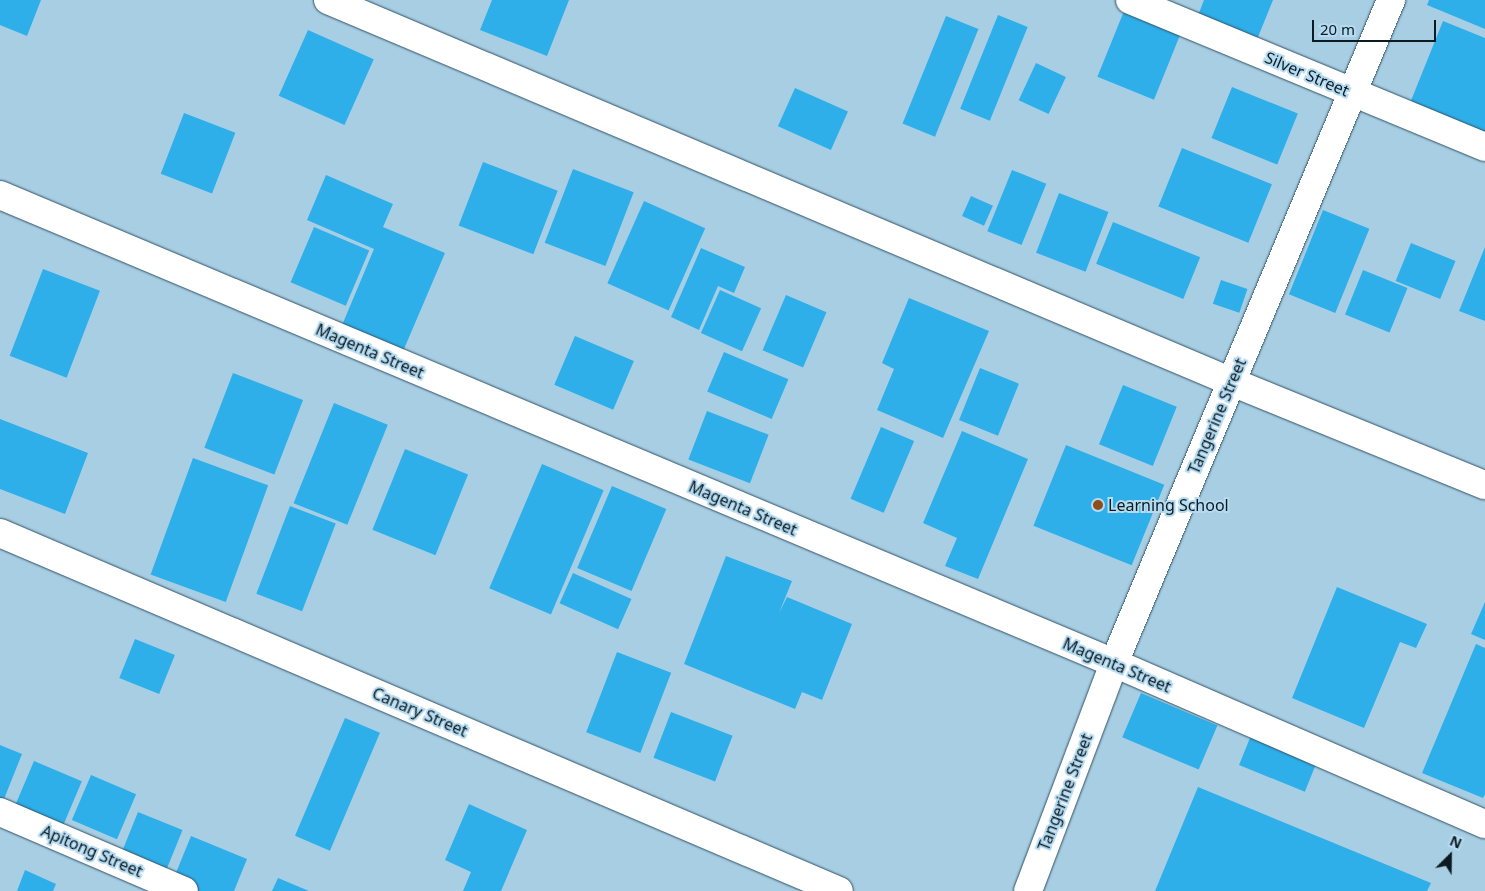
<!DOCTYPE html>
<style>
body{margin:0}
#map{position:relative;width:1485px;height:891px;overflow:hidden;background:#a8cee4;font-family:"Noto Sans",sans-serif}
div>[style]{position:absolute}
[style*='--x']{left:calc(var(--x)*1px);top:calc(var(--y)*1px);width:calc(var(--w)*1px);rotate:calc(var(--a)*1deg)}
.building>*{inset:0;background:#2fafe9;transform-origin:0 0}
.roads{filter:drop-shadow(0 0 1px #305265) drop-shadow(0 0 1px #305265)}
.minor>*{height:28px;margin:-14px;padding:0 14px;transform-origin:14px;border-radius:14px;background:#fff}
.dots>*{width:14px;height:14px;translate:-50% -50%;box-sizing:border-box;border:2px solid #b5dbf1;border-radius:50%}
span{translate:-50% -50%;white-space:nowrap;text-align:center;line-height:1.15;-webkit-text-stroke:4px #b5dbf1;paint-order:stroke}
.street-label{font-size:16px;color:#0c1a22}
.poi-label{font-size:16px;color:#0c1a22}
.left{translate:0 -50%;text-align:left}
.north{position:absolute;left:1425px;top:831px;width:50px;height:50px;-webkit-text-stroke:4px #b5dbf1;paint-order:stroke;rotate:23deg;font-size:14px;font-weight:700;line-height:20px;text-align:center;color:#0c1a22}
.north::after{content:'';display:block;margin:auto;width:18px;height:22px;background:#0c1a22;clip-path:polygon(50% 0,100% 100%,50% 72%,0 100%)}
.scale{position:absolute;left:1312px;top:20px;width:124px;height:22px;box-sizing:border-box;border:2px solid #0c1a22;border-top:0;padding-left:6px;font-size:15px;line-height:18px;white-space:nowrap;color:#0c1a22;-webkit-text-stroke:4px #b5dbf1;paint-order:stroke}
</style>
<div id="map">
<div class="building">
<div style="clip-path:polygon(0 0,41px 0,27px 36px,0 25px)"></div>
<div style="clip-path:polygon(492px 0,569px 0,547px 56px,480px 30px)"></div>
<div style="clip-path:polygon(1204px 0,1273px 0,1256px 42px,1197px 18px)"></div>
<div style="clip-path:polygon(1429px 0,1485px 0,1485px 29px,1427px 5px)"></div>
<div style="left:1124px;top:11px;width:61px;height:71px;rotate:22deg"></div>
<div style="left:998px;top:15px;width:32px;height:101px;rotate:22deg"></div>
<div style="left:946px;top:16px;width:35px;height:116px;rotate:22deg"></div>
<div style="clip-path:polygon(1443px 21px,1485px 38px,1485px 145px,1406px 113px)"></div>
<div style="left:308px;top:30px;width:72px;height:72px;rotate:24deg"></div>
<div style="left:1036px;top:63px;width:33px;height:41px;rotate:25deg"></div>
<div style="left:1232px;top:87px;width:71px;height:55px;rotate:22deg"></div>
<div style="left:795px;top:88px;width:58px;height:42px;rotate:24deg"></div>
<div style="left:184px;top:113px;width:55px;height:65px;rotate:21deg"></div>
<div style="left:1182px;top:148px;width:97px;height:63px;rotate:22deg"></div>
<div style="left:483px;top:162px;width:80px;height:68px;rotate:21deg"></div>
<div style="left:573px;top:169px;width:65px;height:79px;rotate:21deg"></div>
<div style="left:1012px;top:170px;width:37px;height:66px;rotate:22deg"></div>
<div style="clip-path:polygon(326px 175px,393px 204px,383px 227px,445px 253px,401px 356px,340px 330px,374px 249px,307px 220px)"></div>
<div style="left:1059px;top:193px;width:53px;height:64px;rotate:21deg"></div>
<div style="left:971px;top:196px;width:24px;height:22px;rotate:24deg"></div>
<div style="left:644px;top:201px;width:67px;height:90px;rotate:24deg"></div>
<div style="left:1323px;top:210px;width:50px;height:91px;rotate:22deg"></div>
<div style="left:1113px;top:222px;width:94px;height:45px;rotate:22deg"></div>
<div style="left:314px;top:227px;width:60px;height:60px;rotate:23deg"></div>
<div style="left:1411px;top:243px;width:48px;height:41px;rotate:22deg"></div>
<div style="clip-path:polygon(1485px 247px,1485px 321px,1459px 311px)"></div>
<div style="clip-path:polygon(701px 248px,745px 267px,734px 293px,718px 286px,699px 330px,671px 317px)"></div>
<div style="left:43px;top:269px;width:61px;height:93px;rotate:21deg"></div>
<div style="left:1363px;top:270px;width:48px;height:48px;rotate:22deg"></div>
<div style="left:1221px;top:280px;width:28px;height:25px;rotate:19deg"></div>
<div style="left:720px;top:290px;width:45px;height:47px;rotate:24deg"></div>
<div style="left:786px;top:295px;width:44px;height:60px;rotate:23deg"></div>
<div style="clip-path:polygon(909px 298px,989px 331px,943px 438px,877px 410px,894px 369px,882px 363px)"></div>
<div style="left:575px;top:336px;width:64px;height:53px;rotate:23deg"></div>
<div style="left:724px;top:352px;width:70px;height:43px;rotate:23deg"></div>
<div style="left:980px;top:368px;width:42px;height:56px;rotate:22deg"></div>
<div style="left:233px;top:373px;width:75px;height:80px;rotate:21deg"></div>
<div style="left:1123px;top:385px;width:58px;height:64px;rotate:22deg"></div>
<div style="left:334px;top:403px;width:58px;height:108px;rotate:22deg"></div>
<div style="left:707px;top:411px;width:66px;height:52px;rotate:21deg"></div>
<div style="clip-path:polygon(0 419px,88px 453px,65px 514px,0 489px)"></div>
<div style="left:881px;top:427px;width:36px;height:78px;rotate:23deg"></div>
<div style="clip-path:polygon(962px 431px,1028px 459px,978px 579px,945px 566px,957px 538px,923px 523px)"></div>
<div style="left:1066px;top:445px;width:106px;height:87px;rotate:22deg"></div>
<div style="left:405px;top:449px;width:68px;height:87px;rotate:22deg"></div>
<div style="left:193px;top:458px;width:80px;height:124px;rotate:20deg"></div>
<div style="left:542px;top:464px;width:67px;height:135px;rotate:23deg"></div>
<div style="left:612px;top:486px;width:59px;height:89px;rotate:23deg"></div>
<div style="left:290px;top:506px;width:49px;height:94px;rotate:21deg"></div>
<div style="clip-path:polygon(726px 556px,792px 581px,779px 613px,787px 597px,852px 624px,822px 700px,802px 692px,795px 709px,684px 664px)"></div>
<div style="left:573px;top:573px;width:64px;height:33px;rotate:24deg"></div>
<div style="clip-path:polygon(1337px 587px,1427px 624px,1416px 648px,1400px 642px,1364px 728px,1292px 698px)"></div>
<div style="clip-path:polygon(1485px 602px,1485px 640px,1471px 634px)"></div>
<div style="left:135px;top:639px;width:43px;height:42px;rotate:22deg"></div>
<div style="clip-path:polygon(1476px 644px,1485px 648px,1485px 794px,1483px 798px,1422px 773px)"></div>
<div style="left:617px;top:652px;width:58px;height:86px;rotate:21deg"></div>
<div style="left:1141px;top:693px;width:83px;height:48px;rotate:23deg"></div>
<div style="left:671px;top:712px;width:66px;height:49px;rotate:21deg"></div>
<div style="left:345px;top:718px;width:38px;height:128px;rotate:23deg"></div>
<div style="left:1254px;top:728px;width:71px;height:40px;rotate:22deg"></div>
<div style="clip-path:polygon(0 745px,22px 754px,0 809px)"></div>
<div style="left:34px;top:761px;width:52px;height:51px;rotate:23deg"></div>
<div style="left:91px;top:775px;width:49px;height:49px;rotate:23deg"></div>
<div style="clip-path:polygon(1198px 787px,1431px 883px,1427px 891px,1155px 891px)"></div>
<div style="clip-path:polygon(469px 804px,527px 830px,501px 891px,463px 891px,471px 872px,445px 860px)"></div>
<div style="left:138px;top:812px;width:48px;height:48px;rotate:22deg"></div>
<div style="clip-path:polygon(191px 836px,247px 859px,234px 891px,185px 891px,171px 885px)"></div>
<div style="clip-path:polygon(25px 870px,56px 884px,53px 891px,17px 891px)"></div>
<div style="clip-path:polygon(278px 878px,309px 891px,272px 891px)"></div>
</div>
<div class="roads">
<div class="minor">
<div style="--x:328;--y:0;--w:981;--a:22.91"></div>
<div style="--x:1232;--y:382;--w:273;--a:22.2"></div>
<div style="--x:1130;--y:0;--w:384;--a:22.5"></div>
<div style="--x:0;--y:195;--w:1208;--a:22.79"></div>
<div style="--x:1114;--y:663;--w:404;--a:23.5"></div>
<div style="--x:0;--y:533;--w:912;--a:23.11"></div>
<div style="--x:0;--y:812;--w:200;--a:23.2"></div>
<div style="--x:1028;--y:891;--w:244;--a:-69.3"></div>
<div style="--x:1114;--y:663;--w:719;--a:-67.32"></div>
</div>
</div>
<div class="dots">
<div style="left:1098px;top:505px;background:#8e4d19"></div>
</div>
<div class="street-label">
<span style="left:1307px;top:74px;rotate:23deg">Silver Street</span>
<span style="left:370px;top:351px;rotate:23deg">Magenta Street</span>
<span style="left:1217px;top:416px;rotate:-67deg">Tangerine Street</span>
<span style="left:743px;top:508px;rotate:23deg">Magenta Street</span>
<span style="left:1117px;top:665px;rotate:23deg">Magenta Street</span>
<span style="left:420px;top:712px;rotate:23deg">Canary Street</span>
<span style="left:1065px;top:792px;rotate:-69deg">Tangerine Street</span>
<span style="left:92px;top:851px;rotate:23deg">Apitong Street</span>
</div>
<div class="poi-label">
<span class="left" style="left:1108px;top:505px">Learning School</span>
</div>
<div class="north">N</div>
<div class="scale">20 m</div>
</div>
